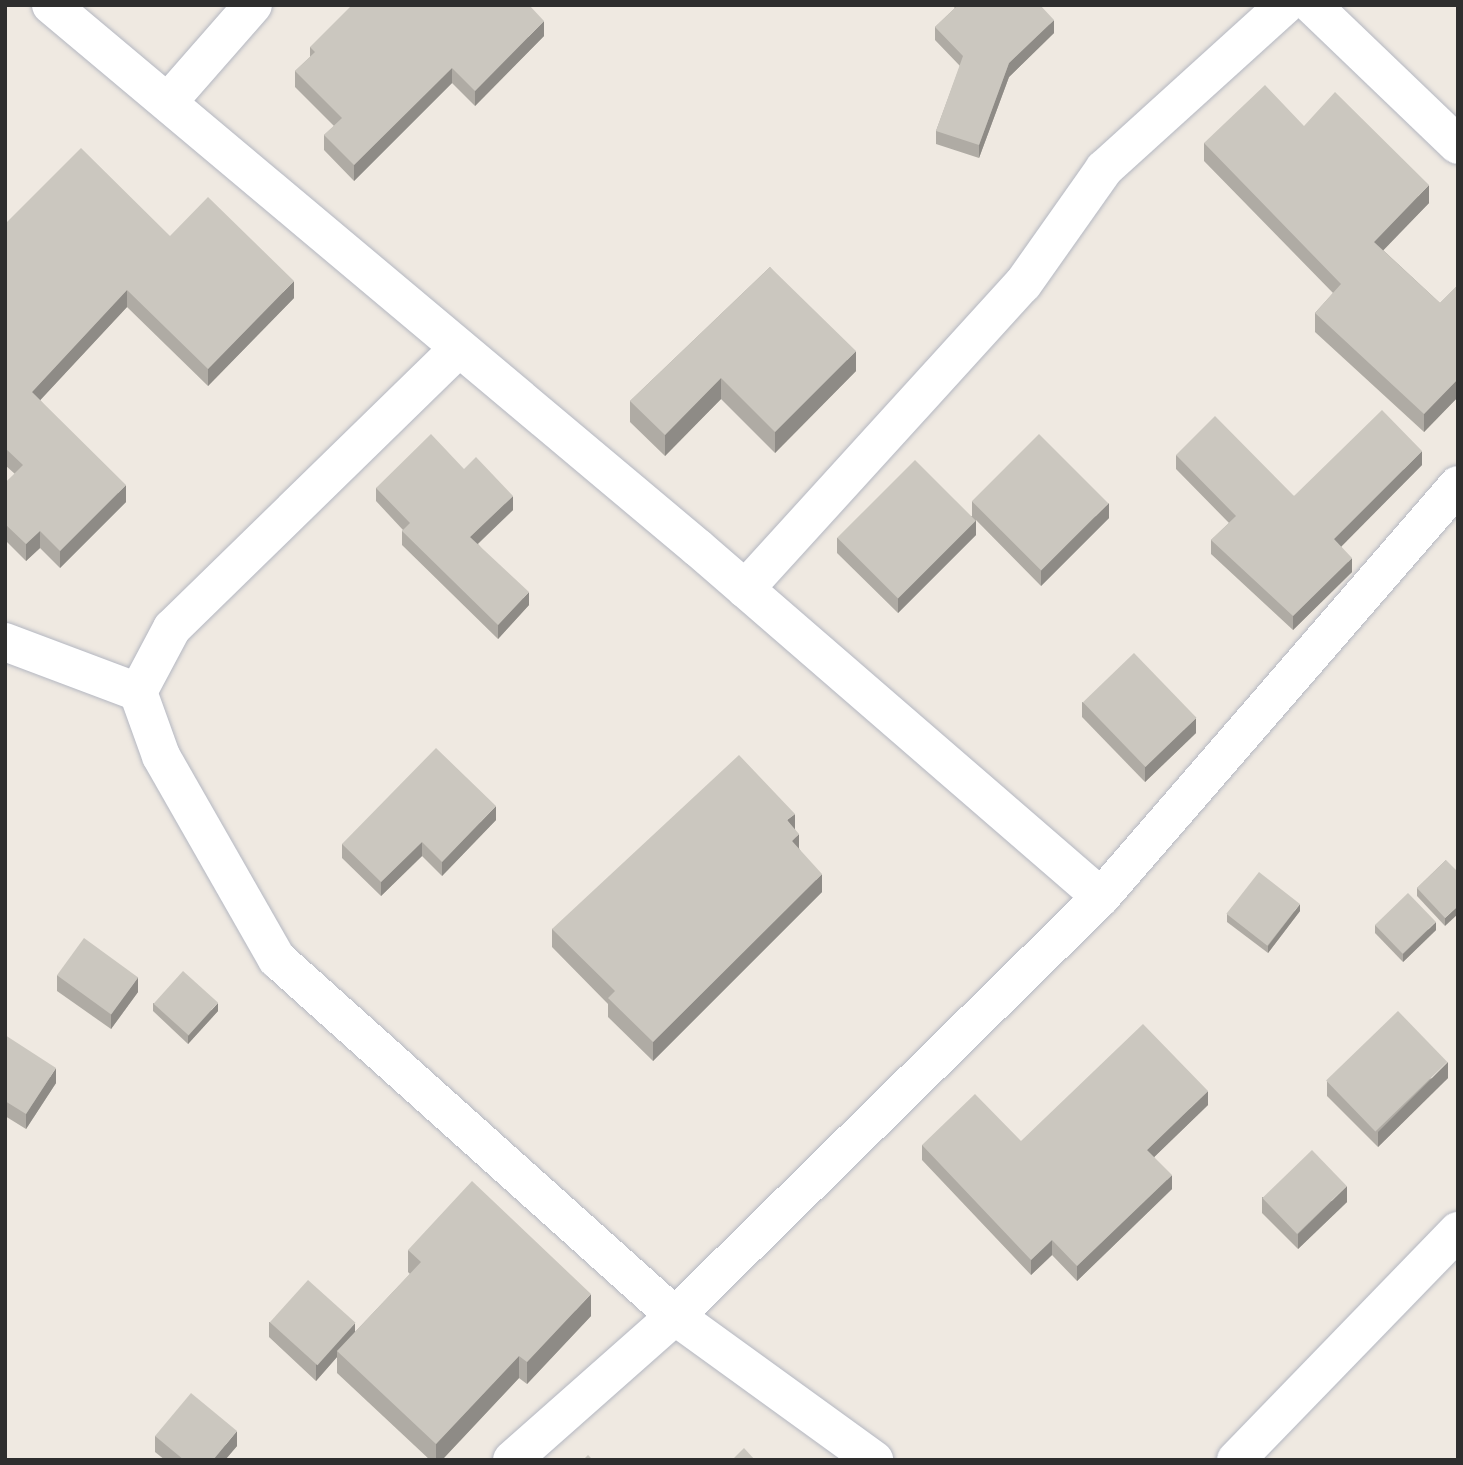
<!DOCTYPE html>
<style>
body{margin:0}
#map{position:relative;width:1463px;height:1465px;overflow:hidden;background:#efe9e1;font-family:Poppins,sans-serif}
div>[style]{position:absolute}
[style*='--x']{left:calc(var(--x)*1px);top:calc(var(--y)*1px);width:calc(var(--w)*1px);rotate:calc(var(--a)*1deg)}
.roads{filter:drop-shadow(0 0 2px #b4b7c1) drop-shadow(0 0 2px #b4b7c1)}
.street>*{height:38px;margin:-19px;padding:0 19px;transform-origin:19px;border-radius:19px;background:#fff}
.secondary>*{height:38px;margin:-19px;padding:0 19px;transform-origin:19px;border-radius:19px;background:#fff}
.wall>*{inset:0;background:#afaba4}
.shaded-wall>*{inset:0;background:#8e8b86}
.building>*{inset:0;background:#cbc7bf;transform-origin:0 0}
span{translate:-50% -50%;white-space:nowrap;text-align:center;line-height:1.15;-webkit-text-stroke:7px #fff;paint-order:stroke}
.frame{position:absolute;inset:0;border:7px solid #2e2e2e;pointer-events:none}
</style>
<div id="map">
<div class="roads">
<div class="street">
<div style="--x:51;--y:5;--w:845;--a:40.01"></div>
<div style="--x:698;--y:548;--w:533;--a:40.89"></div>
<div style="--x:1312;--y:5;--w:202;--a:43.8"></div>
<div style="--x:168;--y:102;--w:129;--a:-48.8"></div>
<div style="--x:459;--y:348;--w:401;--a:135.7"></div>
<div style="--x:172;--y:628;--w:72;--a:118"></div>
<div style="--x:138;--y:692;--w:68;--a:70.2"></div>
<div style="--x:161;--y:756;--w:234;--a:60.3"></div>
<div style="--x:277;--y:959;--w:535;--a:41.89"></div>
<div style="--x:675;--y:1316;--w:246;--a:35.9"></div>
<div style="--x:745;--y:589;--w:413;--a:-47.7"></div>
<div style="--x:1023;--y:284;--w:141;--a:-54.8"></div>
<div style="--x:1104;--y:169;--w:244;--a:-42.2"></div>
<div style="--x:5;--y:642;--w:142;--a:20.6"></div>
<div style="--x:512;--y:1460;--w:217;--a:-41.5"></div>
<div style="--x:675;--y:1316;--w:598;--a:-44.53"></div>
<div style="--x:1101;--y:897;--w:545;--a:-49.09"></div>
</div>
<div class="secondary">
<div style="--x:1236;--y:1460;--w:319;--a:-45.9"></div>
</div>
</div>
<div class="wall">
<div style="clip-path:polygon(952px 5px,1040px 5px,1054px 33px,1009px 77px,979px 158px,936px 144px,936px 131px,960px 66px,935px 40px,935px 27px,955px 8px)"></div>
<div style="clip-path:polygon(544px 36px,475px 106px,452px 83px,354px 181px,324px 150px,324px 135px,334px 126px,295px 87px,295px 71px,310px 57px,310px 47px)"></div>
<div style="clip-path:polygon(1304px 126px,1429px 203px,1383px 250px,1440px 303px,1458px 285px,1458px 397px,1424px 432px,1315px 332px,1315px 313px,1333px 293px,1204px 161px,1204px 143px)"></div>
<div style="clip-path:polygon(5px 224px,170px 236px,294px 298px,208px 386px,127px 307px,40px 400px,126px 502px,60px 568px,40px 548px,26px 561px,5px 540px,5px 483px,15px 474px,5px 465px)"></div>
<div style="clip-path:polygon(770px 267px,856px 371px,775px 453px,721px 399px,665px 456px,630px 422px,630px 401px)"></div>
<div style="clip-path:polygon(1176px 455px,1294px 496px,1422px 465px,1341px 546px,1352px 572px,1293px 630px,1211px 554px,1211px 540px,1229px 523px,1176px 469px)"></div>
<div style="clip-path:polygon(464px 469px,513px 510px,478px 544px,529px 605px,498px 639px,402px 545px,402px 531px,403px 530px,376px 501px,376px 488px)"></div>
<div style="clip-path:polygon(972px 501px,1109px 518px,1041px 586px,976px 520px,976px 535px,898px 613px,837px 553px,837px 538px,972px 516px)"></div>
<div style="clip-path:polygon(1082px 702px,1196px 733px,1145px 782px,1082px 717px)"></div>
<div style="clip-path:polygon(496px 820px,442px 876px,422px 856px,381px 896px,342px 858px,342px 844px)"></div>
<div style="clip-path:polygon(795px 829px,799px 848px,822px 892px,653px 1061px,608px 1017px,608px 1004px,552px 947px,552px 929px)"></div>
<div style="clip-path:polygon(1446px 860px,1445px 926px,1417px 896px,1417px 888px)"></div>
<div style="clip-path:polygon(1300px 911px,1268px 953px,1227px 922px,1227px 914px)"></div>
<div style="clip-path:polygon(1375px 925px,1436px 930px,1403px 962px,1375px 933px)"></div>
<div style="clip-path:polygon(57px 975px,138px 992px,111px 1029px,57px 991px)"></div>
<div style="clip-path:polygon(153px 1003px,218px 1011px,188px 1044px,153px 1011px)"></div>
<div style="clip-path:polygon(5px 1035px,56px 1083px,26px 1129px,5px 1116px)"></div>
<div style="clip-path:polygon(1448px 1078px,1378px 1147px,1327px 1096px,1327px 1081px)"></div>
<div style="clip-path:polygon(1208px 1105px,1154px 1157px,1172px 1189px,1077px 1281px,1052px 1255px,1031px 1275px,922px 1160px,922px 1145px,1021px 1141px)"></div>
<div style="clip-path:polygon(1262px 1197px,1347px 1202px,1298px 1249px,1262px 1213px)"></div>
<div style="clip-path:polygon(408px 1250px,591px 1316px,527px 1384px,519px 1378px,442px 1460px,430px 1460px,337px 1373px,337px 1357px,316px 1381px,269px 1337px,269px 1322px,355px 1332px,410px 1274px,408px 1272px)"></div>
<div style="clip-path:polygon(155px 1436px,237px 1446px,225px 1460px,165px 1460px,155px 1452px)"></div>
</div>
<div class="shaded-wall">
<div style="clip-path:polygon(1054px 20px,1054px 33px,1009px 77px,979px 158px,979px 145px,1009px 63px)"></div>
<div style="clip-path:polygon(544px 21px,544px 36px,475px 106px,475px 91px)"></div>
<div style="clip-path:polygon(452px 68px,452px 83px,354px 181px,354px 165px)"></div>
<div style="clip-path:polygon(1429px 185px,1429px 203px,1374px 260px,1374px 242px)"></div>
<div style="clip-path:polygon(294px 281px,294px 298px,208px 386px,208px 369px)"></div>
<div style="clip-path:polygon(127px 290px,127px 307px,32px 409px,32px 392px)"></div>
<div style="clip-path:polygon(856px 351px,856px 371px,775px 453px,775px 432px)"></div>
<div style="clip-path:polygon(721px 378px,721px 399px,665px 456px,665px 435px)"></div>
<div style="clip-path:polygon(1458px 379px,1458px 397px,1424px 432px,1424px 414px)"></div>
<div style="clip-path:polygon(1422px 451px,1422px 465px,1334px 554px,1334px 539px)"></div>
<div style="clip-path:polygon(126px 485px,126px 502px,60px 568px,60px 551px)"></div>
<div style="clip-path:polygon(513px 496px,513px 510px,470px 551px,470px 537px)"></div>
<div style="clip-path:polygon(1109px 503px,1109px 518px,1041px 586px,1041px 570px)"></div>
<div style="clip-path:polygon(976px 520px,976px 535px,898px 613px,898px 598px)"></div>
<div style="clip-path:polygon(40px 531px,40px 548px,26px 561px,26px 544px)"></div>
<div style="clip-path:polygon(1352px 558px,1352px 572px,1293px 630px,1293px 616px)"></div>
<div style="clip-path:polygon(529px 592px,529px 605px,498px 639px,498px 625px)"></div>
<div style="clip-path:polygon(1196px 718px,1196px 733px,1145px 782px,1145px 767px)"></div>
<div style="clip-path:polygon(496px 806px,496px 820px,442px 876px,442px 862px)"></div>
<div style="clip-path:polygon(795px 814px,795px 832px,787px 820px)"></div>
<div style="clip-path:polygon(799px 834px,799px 853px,792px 841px)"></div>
<div style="clip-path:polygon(422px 842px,422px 856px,381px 896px,381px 882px)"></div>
<div style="clip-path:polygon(822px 874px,822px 892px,653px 1061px,653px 1042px)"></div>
<div style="clip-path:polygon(1300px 904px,1300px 911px,1268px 953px,1268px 946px)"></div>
<div style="clip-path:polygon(1458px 906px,1458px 914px,1445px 926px,1445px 918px)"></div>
<div style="clip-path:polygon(1436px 922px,1436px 930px,1403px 962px,1403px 954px)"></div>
<div style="clip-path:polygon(138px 977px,138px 992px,111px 1029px,111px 1014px)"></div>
<div style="clip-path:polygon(218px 1003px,218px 1011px,188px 1044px,188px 1036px)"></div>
<div style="clip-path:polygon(1448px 1062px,1448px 1078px,1378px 1147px,1378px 1132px)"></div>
<div style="clip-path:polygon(56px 1068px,56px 1083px,26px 1129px,26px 1114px)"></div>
<div style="clip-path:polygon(1208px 1091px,1208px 1105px,1147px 1164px,1147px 1150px)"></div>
<div style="clip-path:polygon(1172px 1175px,1172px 1189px,1077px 1281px,1077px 1266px)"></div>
<div style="clip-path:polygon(1347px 1186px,1347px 1202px,1298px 1249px,1298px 1234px)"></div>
<div style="clip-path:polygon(1052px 1240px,1052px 1255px,1031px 1275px,1031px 1260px)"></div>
<div style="clip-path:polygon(591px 1294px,591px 1316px,527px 1384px,527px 1362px)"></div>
<div style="clip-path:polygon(355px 1323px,355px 1338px,337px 1351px,337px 1357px,316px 1381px,316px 1365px)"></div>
<div style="clip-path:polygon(519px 1356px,519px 1378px,442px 1460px,436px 1460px,436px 1444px)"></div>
<div style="clip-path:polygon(237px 1431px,237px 1446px,225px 1460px,213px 1460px)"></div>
</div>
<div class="building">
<div style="clip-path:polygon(352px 5px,529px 5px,544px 21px,475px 91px,452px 68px,354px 165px,324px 135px,342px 118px,295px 71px,315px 52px,310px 47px)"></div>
<div style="clip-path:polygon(958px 5px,1040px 5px,1054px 20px,1009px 63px,979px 145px,936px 131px,963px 56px,935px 27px)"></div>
<div style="clip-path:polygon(1265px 85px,1304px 126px,1335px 92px,1429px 185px,1374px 242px,1440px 303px,1458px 285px,1458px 379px,1424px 414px,1315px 313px,1341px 284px,1204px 143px)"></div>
<div style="clip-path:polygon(81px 148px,170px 236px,208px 197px,294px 281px,208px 369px,127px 290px,32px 392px,126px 485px,60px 551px,40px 531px,26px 544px,5px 524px,5px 483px,23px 465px,5px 448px,5px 224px)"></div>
<div style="clip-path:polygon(770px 267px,856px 351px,775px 432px,721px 378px,665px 435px,630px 401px)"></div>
<div style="clip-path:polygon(1382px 410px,1422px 451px,1334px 539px,1352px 558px,1293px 616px,1211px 540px,1236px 516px,1176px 455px,1215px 416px,1294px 496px)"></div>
<div style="clip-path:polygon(431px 434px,464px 469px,476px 457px,513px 496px,470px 537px,529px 592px,498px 625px,402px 531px,410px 523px,376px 488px)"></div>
<div style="left:1039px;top:434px;width:98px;height:95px;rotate:45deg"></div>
<div style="left:915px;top:460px;width:86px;height:110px;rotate:45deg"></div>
<div style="left:1134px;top:653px;width:90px;height:71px;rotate:46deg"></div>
<div style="clip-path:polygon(436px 748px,496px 806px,442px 862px,422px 842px,381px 882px,342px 844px)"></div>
<div style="clip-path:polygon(739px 755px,795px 814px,787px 820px,799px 834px,792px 841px,822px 874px,653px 1042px,608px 998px,615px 991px,552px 929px)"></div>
<div style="clip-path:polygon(1446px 860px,1458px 872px,1458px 906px,1445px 918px,1417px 888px)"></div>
<div style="left:1259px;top:872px;width:52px;height:53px;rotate:38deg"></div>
<div style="left:1408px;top:893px;width:40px;height:46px;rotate:46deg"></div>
<div style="left:84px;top:938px;width:67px;height:46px;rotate:36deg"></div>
<div style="left:183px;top:971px;width:47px;height:44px;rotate:42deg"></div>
<div style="left:1398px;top:1011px;width:71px;height:100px;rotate:46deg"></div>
<div style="clip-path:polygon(1143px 1024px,1208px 1091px,1147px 1150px,1172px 1175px,1077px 1266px,1052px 1240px,1031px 1260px,922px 1145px,975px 1094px,1021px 1141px)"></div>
<div style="clip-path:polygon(5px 1035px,56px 1068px,26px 1114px,5px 1101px)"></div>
<div style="left:1312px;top:1150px;width:50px;height:69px;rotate:46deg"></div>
<div style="clip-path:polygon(472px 1181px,591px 1294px,527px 1362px,519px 1356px,436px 1444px,337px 1351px,421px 1262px,408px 1250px)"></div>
<div style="left:308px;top:1280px;width:64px;height:57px;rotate:42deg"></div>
<div style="clip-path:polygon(191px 1393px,237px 1431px,213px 1460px,184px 1460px,155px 1436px)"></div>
<div style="clip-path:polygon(744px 1448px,755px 1460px,732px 1460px)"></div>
<div style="clip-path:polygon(588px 1455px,593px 1460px,583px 1460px)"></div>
</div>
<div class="frame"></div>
</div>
